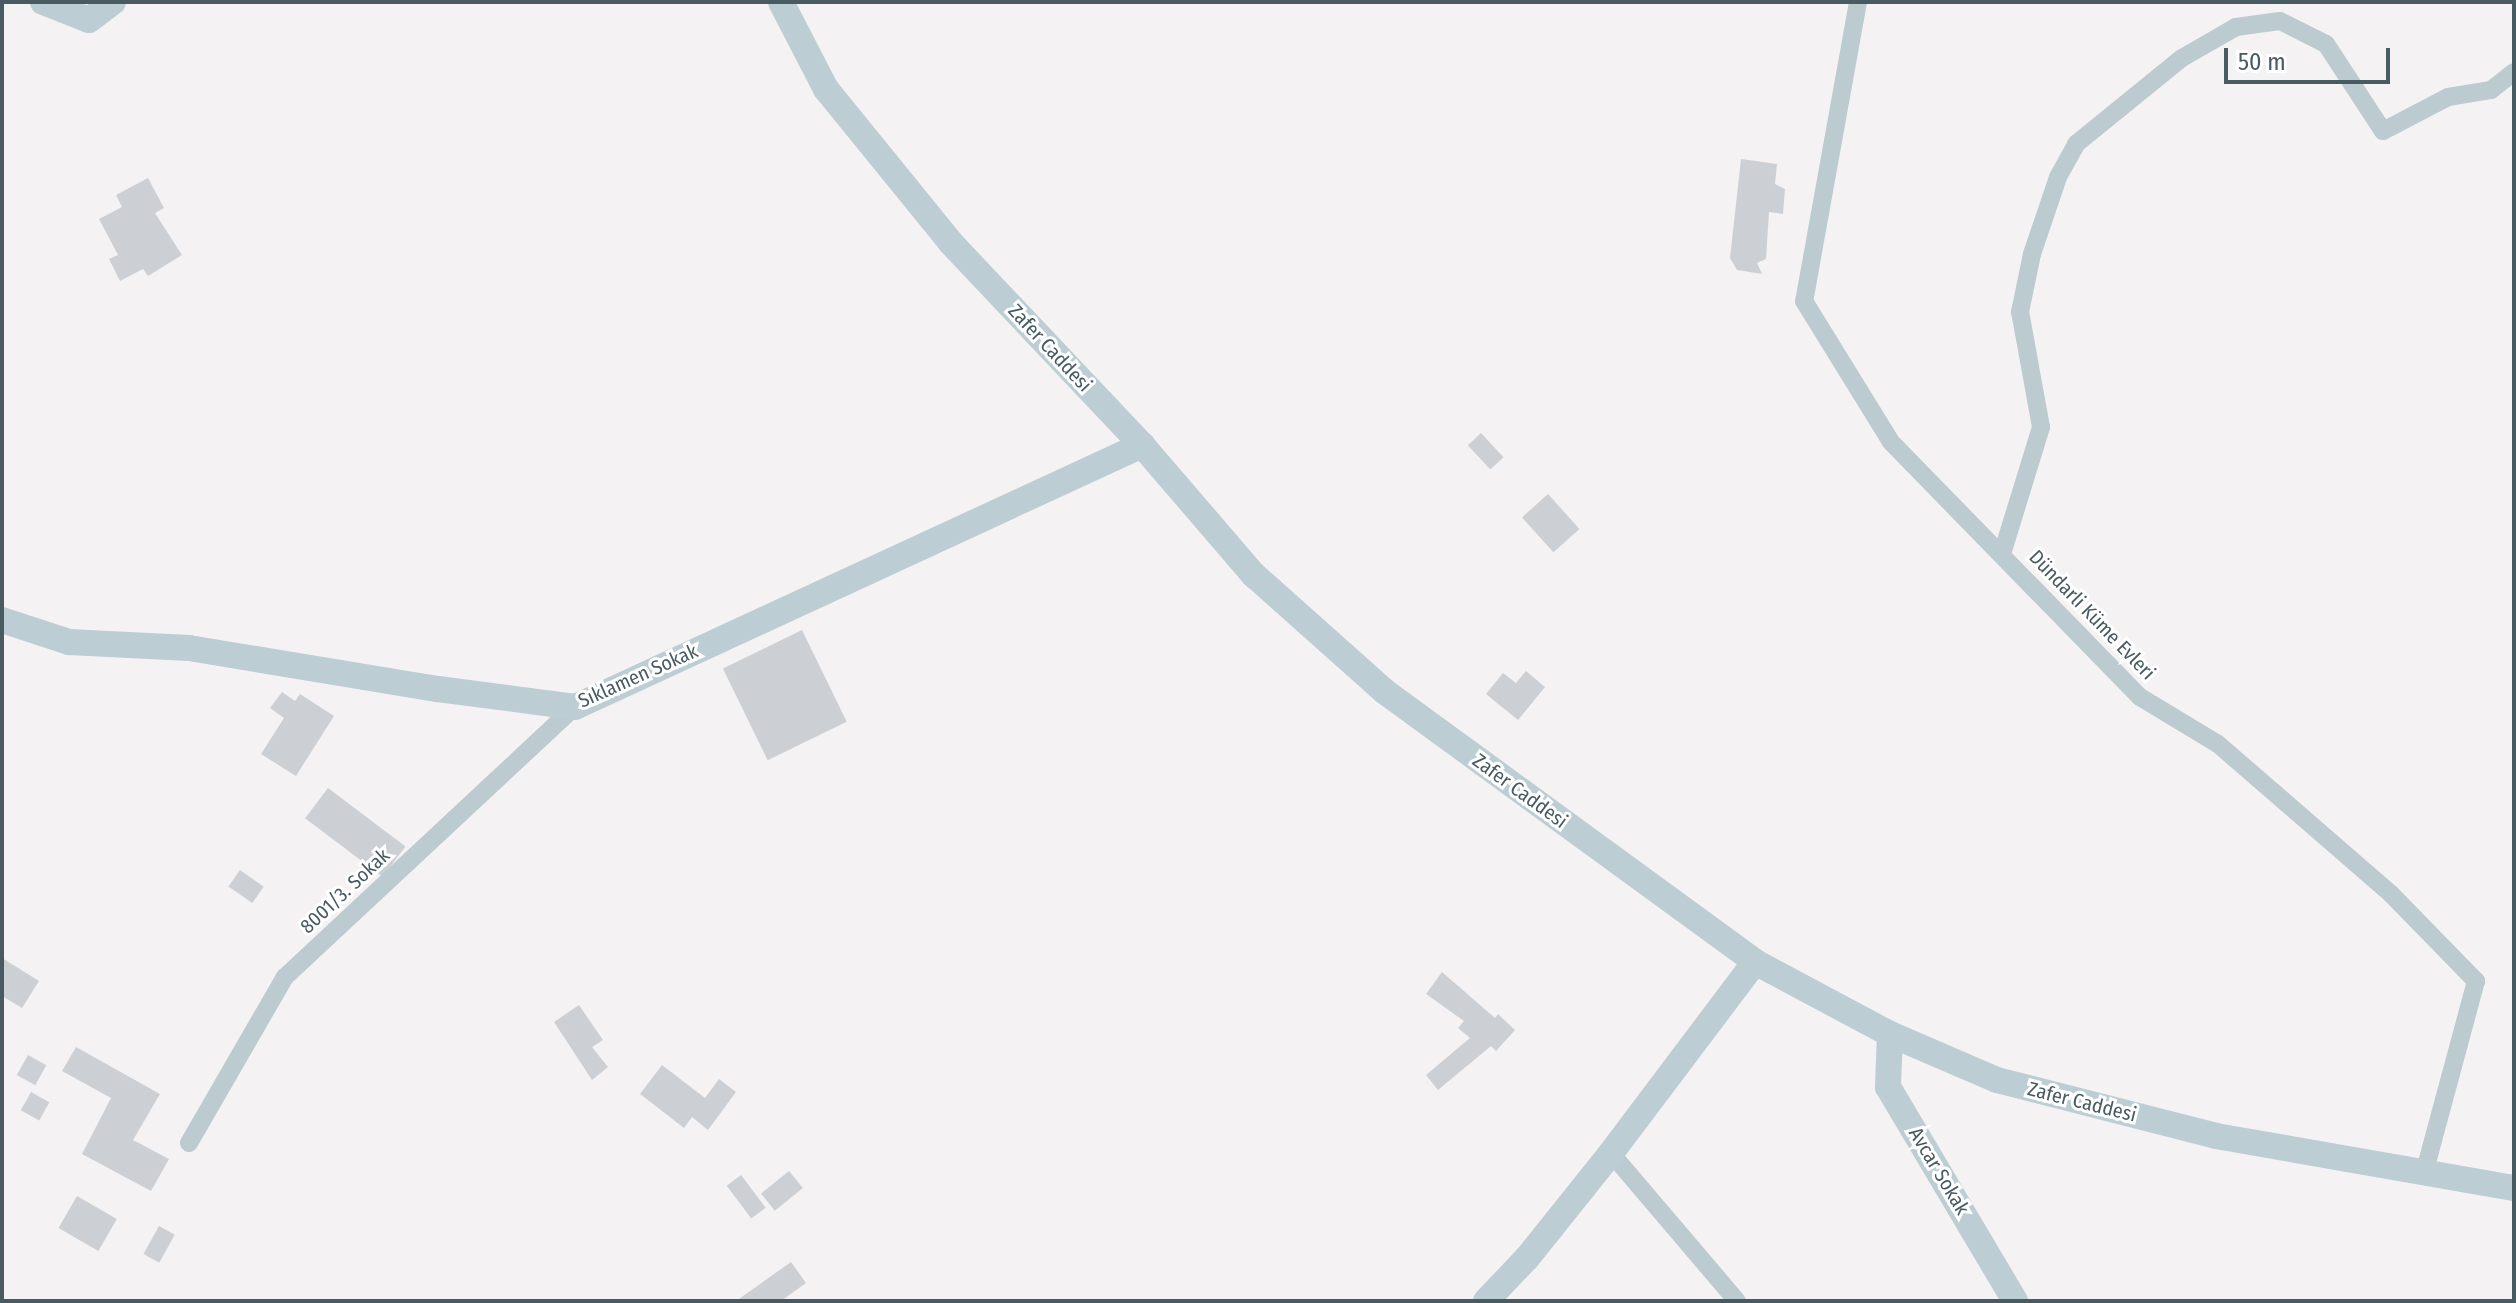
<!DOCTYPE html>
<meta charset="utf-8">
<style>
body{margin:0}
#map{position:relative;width:2516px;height:1303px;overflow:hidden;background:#f4f2f2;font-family:"Fira Sans Condensed",sans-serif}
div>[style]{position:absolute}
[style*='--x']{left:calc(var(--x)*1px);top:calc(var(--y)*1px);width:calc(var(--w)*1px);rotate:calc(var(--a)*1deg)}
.building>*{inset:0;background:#ccd0d4;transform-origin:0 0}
.street>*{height:18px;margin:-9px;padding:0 9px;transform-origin:9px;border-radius:9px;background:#bccbcf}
.secondary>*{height:26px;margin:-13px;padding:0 13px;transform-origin:13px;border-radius:13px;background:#bdcdd4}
span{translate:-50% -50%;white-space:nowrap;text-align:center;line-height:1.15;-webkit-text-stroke:6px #fff;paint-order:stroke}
.street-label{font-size:20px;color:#485b61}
.frame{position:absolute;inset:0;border:4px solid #485b61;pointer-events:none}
.scale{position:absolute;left:2224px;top:48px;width:166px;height:36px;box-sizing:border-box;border:4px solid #485b61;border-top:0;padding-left:10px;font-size:24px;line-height:28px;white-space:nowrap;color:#485b61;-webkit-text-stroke:6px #fff;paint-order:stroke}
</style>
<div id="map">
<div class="building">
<div style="clip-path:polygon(1741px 159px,1777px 164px,1775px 184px,1785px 189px,1783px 214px,1769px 212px,1766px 259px,1757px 263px,1762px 274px,1737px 270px,1730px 258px)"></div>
<div style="clip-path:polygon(148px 178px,164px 208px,155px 213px,182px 255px,148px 276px,143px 269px,120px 281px,109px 259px,118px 255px,99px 219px,122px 207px,116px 195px)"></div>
<div style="left:1481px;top:433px;width:33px;height:18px;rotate:47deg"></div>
<div style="left:1548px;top:494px;width:47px;height:35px;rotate:48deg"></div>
<div style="left:802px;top:630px;width:102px;height:88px;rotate:64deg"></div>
<div style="clip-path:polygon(1526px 671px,1545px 687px,1518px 720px,1486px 694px,1503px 673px,1516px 683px)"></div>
<div style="clip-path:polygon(282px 692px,295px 701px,300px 694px,334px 716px,296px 776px,261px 754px,284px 718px,270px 708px)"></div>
<div style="left:328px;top:788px;width:97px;height:38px;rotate:37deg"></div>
<div style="left:240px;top:870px;width:29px;height:20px;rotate:35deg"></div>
<div style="clip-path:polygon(2px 958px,39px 981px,22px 1008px,2px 996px)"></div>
<div style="clip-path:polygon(1442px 972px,1495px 1018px,1498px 1014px,1515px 1030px,1496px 1051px,1491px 1046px,1438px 1090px,1426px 1075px,1470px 1038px,1458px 1028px,1464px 1021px,1426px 994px)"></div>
<div style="clip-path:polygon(579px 1005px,603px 1040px,592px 1047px,608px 1067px,592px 1080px,554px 1022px)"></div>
<div style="clip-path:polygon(76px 1047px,160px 1094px,133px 1140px,169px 1159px,151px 1191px,82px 1154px,111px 1098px,62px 1071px)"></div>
<div style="left:28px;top:1055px;width:21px;height:23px;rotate:29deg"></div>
<div style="clip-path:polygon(662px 1065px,705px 1098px,719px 1079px,736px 1092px,708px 1130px,692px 1117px,684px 1128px,640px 1094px)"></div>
<div style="left:31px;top:1092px;width:21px;height:21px;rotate:29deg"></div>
<div style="left:789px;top:1171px;width:22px;height:36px;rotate:51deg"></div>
<div style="left:741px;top:1175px;width:41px;height:18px;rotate:53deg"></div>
<div style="left:77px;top:1196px;width:46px;height:37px;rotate:30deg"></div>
<div style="left:159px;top:1226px;width:18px;height:32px;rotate:29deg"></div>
<div style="clip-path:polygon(791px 1262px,806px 1283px,781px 1301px,736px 1301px)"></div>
</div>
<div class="street">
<div style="--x:1858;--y:2;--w:304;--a:100.2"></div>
<div style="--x:1804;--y:301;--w:166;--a:58.3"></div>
<div style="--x:1891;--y:442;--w:356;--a:45.7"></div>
<div style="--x:2140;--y:697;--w:91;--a:31.1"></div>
<div style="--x:2218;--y:744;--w:229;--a:40.9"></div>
<div style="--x:2391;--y:894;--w:122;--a:45.7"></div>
<div style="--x:2476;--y:981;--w:200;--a:105.1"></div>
<div style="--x:2002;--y:554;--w:133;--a:-72.9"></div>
<div style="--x:2041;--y:427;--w:117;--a:-100.3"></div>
<div style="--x:2020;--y:312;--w:59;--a:-78.3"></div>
<div style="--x:2032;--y:254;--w:81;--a:-71.3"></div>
<div style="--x:2058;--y:177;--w:38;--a:-61"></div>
<div style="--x:2076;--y:144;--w:136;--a:-39.1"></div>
<div style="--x:2182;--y:58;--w:62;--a:-29.9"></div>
<div style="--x:2236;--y:27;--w:44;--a:-7.8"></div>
<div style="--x:2280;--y:21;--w:51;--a:26.6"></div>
<div style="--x:2326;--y:44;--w:104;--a:56.8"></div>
<div style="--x:2383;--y:131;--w:73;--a:-27.6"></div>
<div style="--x:2448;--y:97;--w:44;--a:-9.2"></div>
<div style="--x:2491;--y:90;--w:29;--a:-38"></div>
<div style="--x:189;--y:1143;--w:192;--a:-60"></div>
<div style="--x:285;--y:977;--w:396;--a:-43"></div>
<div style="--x:1611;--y:1153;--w:194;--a:49.6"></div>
</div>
<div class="secondary">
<div style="--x:43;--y:2;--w:49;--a:21.4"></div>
<div style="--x:89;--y:20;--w:30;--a:-37"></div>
<div style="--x:781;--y:2;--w:98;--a:62.7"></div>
<div style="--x:826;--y:89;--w:198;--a:50.9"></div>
<div style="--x:951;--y:243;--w:278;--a:46.6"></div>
<div style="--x:1142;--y:445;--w:172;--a:49.3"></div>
<div style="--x:1254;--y:575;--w:174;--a:41.7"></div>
<div style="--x:1384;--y:691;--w:459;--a:36.1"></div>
<div style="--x:1755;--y:962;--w:153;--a:28.1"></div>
<div style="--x:1890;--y:1034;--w:116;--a:23.3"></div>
<div style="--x:1997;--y:1080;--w:226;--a:14.3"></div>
<div style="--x:2216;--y:1136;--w:303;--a:9.9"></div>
<div style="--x:2;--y:620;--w:71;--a:18.2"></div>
<div style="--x:69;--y:642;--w:120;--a:2.9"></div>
<div style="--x:189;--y:648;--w:252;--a:9.4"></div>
<div style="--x:438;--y:689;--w:138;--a:7.5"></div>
<div style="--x:575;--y:707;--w:625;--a:-24.8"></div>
<div style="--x:1890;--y:1034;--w:53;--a:92.2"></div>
<div style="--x:1888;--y:1087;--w:249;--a:59.3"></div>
<div style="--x:1486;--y:1301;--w:59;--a:-46.4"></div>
<div style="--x:1527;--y:1258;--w:134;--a:-51.3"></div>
<div style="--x:1611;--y:1153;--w:239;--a:-53"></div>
</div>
<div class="street-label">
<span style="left:1050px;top:348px;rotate:47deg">Zafer Caddesi</span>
<span style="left:2092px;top:615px;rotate:46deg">Dündarli Küme Evleri</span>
<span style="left:638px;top:676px;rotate:-24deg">Sıklamen Sokak</span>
<span style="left:1520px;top:791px;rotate:36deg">Zafer Caddesi</span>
<span style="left:345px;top:891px;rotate:-43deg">8001/3. Sokak</span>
<span style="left:2082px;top:1102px;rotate:14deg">Zafer Caddesi</span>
<span style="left:1939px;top:1171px;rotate:59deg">Avcar Sokak</span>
</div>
<div class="frame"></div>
<div class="scale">50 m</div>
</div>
